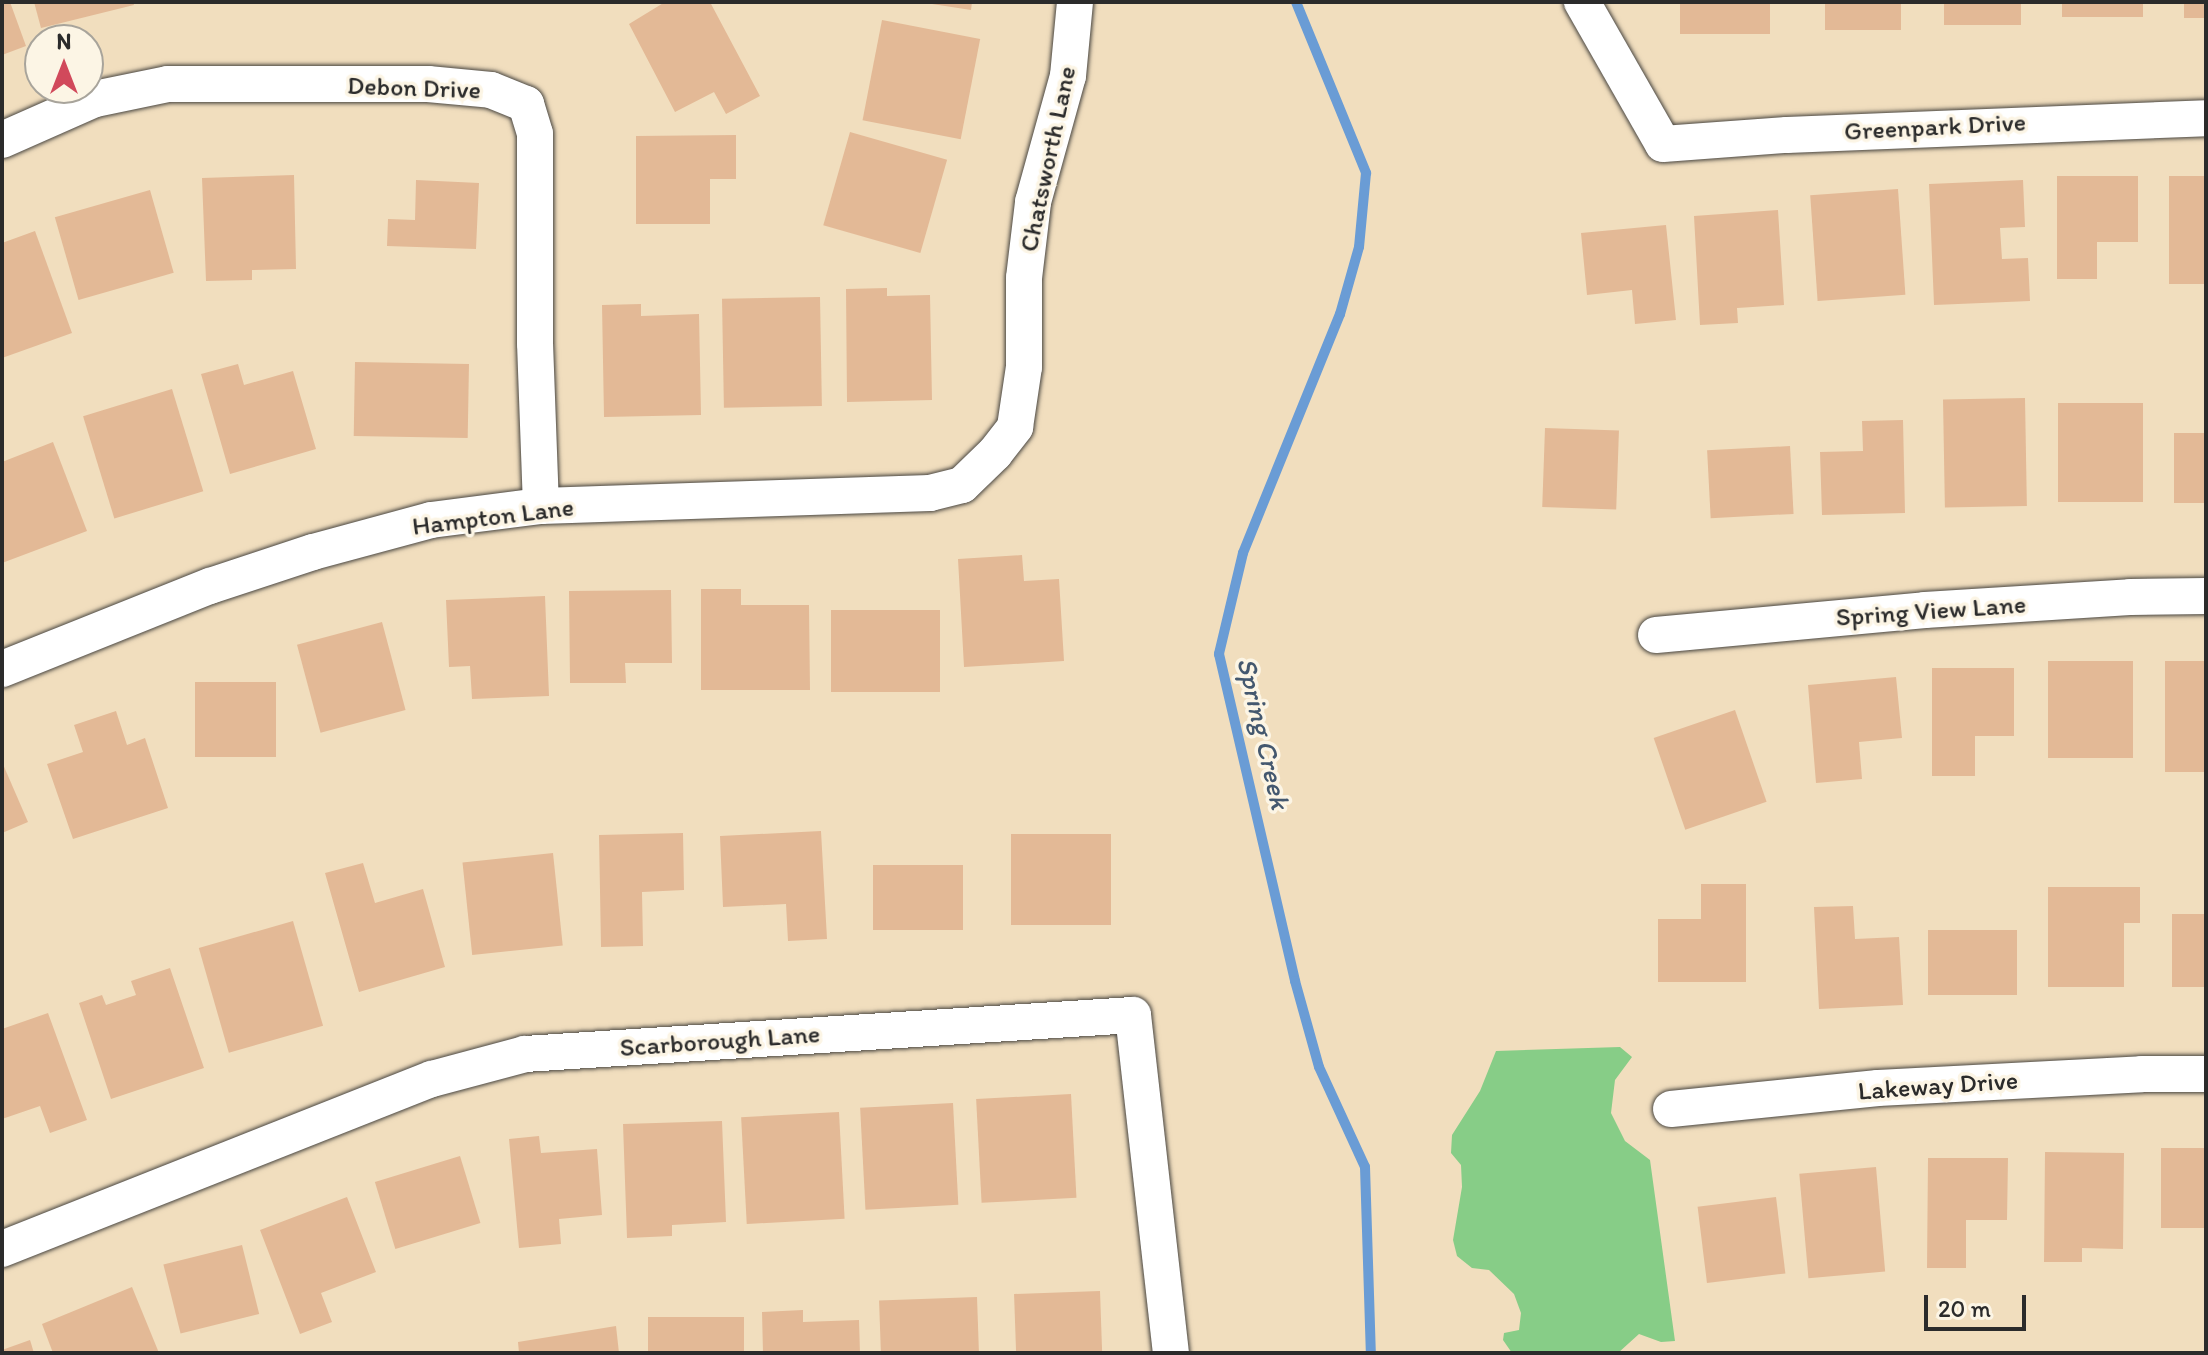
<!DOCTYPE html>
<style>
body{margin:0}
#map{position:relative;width:2208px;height:1355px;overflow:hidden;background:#f1debe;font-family:Itim,sans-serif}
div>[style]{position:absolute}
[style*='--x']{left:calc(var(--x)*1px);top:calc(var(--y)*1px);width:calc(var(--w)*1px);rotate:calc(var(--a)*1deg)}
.green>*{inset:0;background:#87cd87}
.stream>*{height:10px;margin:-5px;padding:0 5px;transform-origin:5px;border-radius:5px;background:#6a9cd5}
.building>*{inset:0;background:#e3b996;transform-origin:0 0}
.roads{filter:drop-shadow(0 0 2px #494641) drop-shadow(0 0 2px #494641)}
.minor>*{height:36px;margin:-18px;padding:0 18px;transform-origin:18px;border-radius:18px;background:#fff}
span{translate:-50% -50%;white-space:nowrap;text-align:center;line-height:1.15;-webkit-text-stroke:7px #fcf5e5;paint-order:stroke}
.street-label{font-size:26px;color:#2b2b2b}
.water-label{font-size:28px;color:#44586f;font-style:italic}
.frame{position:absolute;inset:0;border:4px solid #2b2b2b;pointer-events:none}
.north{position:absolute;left:24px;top:24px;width:80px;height:80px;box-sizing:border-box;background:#fcf5e5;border:2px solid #a8a49b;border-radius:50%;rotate:0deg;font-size:22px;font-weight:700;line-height:32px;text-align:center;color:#2b2b2b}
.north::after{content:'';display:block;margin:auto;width:28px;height:36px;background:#d1495b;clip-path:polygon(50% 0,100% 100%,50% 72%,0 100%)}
.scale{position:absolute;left:1924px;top:1295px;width:102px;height:36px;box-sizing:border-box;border:4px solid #2b2b2b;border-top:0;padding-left:10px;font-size:24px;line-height:28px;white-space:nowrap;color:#2b2b2b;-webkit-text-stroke:6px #fcf5e5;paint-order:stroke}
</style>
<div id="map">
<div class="green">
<div style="clip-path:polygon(1620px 1047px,1632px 1057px,1615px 1080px,1611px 1113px,1625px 1141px,1650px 1160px,1675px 1341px,1661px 1342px,1639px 1334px,1618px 1353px,1512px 1353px,1503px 1340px,1504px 1333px,1519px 1330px,1521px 1313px,1514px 1294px,1489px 1270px,1472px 1268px,1457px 1256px,1453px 1240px,1462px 1187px,1461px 1165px,1451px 1153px,1452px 1135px,1480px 1091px,1496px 1051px)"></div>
</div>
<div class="stream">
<div style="--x:1296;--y:2;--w:185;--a:67.7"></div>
<div style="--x:1366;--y:173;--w:74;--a:95.4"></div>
<div style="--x:1359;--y:247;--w:70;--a:105.8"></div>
<div style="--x:1340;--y:314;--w:258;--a:112.1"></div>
<div style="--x:1243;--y:553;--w:104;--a:103.4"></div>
<div style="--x:1219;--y:654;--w:336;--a:76.9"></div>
<div style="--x:1295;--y:981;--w:89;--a:74.4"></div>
<div style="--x:1319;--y:1067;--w:110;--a:65.3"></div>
<div style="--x:1365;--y:1167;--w:186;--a:88.2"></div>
</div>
<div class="building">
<div style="clip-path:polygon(2px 2px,10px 2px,26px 46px,2px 55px)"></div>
<div style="clip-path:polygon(34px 2px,133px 2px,134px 5px,41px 28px)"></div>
<div style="clip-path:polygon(665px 2px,710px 2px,760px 96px,726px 114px,714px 92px,675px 112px,629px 24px)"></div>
<div style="clip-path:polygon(919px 2px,972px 2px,971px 10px)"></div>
<div style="left:1680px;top:2px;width:90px;height:32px"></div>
<div style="left:1825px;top:2px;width:76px;height:28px"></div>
<div style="left:1944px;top:2px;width:77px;height:23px"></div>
<div style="left:2062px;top:2px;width:81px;height:15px"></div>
<div style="left:2184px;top:2px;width:22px;height:16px"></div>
<div style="left:882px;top:20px;width:100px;height:102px;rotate:11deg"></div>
<div style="left:850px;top:132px;width:101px;height:97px;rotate:16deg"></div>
<div style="clip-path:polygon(736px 135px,736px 179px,710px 179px,710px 224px,636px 224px,636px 136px)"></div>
<div style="clip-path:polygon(294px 175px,296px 269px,252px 270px,252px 280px,206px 281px,202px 178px)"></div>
<div style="clip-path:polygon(2057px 176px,2138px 176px,2138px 242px,2097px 242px,2097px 279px,2057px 279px)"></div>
<div style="left:2169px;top:176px;width:37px;height:108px"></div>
<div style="clip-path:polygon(416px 180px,479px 183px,476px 249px,387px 246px,388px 219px,415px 220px)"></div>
<div style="clip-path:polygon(2023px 180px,2025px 227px,2000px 228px,2002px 259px,2028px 258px,2030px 301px,1934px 305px,1929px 184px)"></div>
<div style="left:1898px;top:189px;width:106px;height:88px;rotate:86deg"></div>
<div style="left:150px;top:190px;width:86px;height:99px;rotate:74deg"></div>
<div style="clip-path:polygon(1778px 210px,1784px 305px,1737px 308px,1738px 323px,1700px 325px,1694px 216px)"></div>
<div style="clip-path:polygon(1666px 225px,1676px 320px,1635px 324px,1632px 290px,1587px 295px,1581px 233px)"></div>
<div style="clip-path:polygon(35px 231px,72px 333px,2px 358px,2px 243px)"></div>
<div style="clip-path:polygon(887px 288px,887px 296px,930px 295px,932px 400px,847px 402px,846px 289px)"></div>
<div style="left:820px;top:297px;width:109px;height:98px;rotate:89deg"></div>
<div style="clip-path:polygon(641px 304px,641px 316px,699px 314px,701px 415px,604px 417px,602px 305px)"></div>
<div style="left:355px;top:362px;width:114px;height:74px;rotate:1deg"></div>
<div style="clip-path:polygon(238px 364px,244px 385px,293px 371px,316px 449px,230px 474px,201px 374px)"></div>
<div style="left:172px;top:389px;width:107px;height:93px;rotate:73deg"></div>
<div style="left:2025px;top:398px;width:108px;height:82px;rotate:89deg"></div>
<div style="left:2058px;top:403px;width:85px;height:99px"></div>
<div style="clip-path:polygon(1903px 420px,1905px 513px,1822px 515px,1820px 452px,1863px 451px,1862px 421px)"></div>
<div style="left:1545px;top:428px;width:74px;height:79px;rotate:2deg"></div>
<div style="left:2174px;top:433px;width:32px;height:70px"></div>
<div style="clip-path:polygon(53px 442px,87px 531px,2px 563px,2px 462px)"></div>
<div style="left:1790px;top:446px;width:68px;height:83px;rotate:87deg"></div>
<div style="clip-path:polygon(1022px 555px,1024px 581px,1059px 579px,1064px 661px,964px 667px,958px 559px)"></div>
<div style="clip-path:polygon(701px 589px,741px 589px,741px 605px,809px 605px,810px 690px,701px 690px)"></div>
<div style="clip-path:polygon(671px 590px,672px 663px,625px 663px,626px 683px,570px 683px,569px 591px)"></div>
<div style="clip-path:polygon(545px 596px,549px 696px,472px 699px,470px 666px,449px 667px,446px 600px)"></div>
<div style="left:940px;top:610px;width:82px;height:109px;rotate:90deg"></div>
<div style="left:382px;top:622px;width:91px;height:88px;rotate:75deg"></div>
<div style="left:2048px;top:661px;width:85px;height:97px"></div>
<div style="left:2165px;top:661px;width:41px;height:111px"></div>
<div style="clip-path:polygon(1932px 668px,2014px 668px,2014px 736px,1975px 736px,1975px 776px,1932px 776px)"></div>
<div style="clip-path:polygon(1896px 677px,1902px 738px,1859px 742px,1862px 779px,1816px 783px,1808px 685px)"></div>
<div style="left:195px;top:682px;width:81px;height:75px"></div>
<div style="left:1735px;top:710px;width:97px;height:86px;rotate:71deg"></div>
<div style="clip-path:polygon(116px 711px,127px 745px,145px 738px,168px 808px,73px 839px,47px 764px,83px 752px,74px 725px)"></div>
<div style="clip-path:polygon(2px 762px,28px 822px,2px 833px)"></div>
<div style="clip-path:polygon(821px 831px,827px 939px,788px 941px,786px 904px,723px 907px,720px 836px)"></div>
<div style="clip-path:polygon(683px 833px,684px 890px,642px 892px,643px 946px,601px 947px,599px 835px)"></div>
<div style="left:1011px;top:834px;width:100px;height:91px"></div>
<div style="left:553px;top:853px;width:93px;height:91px;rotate:84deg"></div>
<div style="clip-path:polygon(363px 863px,375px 903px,423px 889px,445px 967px,359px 992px,325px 873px)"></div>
<div style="left:873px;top:865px;width:90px;height:65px"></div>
<div style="clip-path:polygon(1701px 884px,1746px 884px,1746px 982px,1658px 982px,1658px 919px,1701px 919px)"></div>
<div style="clip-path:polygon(2048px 887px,2140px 887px,2140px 923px,2124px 923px,2124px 987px,2048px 987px)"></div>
<div style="clip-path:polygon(1853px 906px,1855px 939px,1899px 937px,1903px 1005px,1819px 1009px,1814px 907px)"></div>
<div style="left:2172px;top:914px;width:34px;height:73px"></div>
<div style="left:293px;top:921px;width:109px;height:98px;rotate:74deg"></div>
<div style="left:1928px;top:930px;width:89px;height:65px"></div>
<div style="clip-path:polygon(170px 968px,204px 1068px,111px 1099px,79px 1003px,102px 995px,106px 1005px,136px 995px,131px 981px)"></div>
<div style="clip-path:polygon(48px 1013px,87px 1120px,50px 1133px,40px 1106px,2px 1119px,2px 1029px)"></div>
<div style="left:1071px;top:1094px;width:104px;height:95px;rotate:87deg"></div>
<div style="left:953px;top:1103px;width:102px;height:93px;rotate:87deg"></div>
<div style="left:839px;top:1112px;width:107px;height:98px;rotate:87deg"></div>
<div style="clip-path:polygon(722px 1121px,726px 1222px,672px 1225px,672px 1236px,627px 1238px,623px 1124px)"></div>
<div style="clip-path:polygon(539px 1136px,541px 1153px,597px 1149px,602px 1215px,559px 1219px,561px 1244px,519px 1248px,509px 1139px)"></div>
<div style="left:2161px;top:1148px;width:45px;height:80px"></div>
<div style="clip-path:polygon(2045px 1152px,2124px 1153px,2123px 1249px,2082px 1248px,2082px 1262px,2044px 1262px)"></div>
<div style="left:460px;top:1156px;width:70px;height:89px;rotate:73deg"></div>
<div style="clip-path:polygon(1928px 1158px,2008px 1158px,2007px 1220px,1966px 1220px,1966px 1268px,1927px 1268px)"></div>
<div style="left:1876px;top:1167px;width:105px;height:77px;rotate:85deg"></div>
<div style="clip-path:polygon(347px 1197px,376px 1272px,321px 1293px,332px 1322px,300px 1334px,260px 1230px)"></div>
<div style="left:1776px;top:1197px;width:77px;height:79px;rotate:83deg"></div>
<div style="left:242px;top:1245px;width:71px;height:81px;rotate:76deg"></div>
<div style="clip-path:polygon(132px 1287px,159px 1353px,53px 1353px,42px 1324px)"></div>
<div style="left:1100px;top:1291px;width:62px;height:86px;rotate:88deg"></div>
<div style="left:977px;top:1297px;width:56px;height:98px;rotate:88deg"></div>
<div style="clip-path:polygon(803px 1310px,803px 1322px,859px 1320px,860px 1353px,763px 1353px,762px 1312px)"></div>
<div style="left:744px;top:1317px;width:36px;height:96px;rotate:90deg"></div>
<div style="clip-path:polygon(616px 1326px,619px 1353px,519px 1353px,518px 1342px)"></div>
<div style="clip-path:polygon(30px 1340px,34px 1353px,2px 1353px,2px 1350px)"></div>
</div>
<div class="roads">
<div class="minor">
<div style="--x:1582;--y:2;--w:163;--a:60.3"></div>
<div style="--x:1663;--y:144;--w:124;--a:-4.2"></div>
<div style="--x:1787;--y:135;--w:419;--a:-2.3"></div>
<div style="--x:2;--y:140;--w:102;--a:-23.8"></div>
<div style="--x:95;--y:99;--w:75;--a:-11.6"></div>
<div style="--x:168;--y:84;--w:260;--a:0"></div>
<div style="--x:428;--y:84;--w:63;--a:5.4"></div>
<div style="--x:491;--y:90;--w:38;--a:22"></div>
<div style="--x:526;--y:104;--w:31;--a:73"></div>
<div style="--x:535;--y:134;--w:209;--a:90"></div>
<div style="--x:535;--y:343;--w:163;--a:87.9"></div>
<div style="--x:1656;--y:635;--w:270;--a:-5.3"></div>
<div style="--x:1925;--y:610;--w:205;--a:-3.6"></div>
<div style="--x:2130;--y:597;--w:76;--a:-0.8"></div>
<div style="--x:2;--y:669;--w:224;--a:-21.8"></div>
<div style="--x:210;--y:586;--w:108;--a:-18.3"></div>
<div style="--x:313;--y:552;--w:122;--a:-15.2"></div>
<div style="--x:431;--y:520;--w:111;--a:-7.3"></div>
<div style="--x:541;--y:506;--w:389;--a:-1.9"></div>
<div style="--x:930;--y:493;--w:33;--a:-14"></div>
<div style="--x:962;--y:485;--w:46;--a:-44.1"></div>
<div style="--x:995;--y:453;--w:33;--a:-52"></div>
<div style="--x:1015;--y:427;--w:61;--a:-81.5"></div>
<div style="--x:1024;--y:367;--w:89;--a:-90"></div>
<div style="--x:1024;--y:278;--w:77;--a:-83.2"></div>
<div style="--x:1033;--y:202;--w:131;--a:-74.5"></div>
<div style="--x:1068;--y:76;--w:74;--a:-84.6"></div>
<div style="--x:1671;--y:1109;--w:208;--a:-5.8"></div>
<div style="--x:1878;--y:1088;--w:264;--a:-3"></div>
<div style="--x:2142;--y:1074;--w:64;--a:0"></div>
<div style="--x:2;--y:1249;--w:462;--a:-21.6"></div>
<div style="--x:432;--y:1079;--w:96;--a:-15"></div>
<div style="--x:525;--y:1054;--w:609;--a:-3.67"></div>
<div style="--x:1133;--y:1015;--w:340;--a:83.6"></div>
</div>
</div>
<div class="street-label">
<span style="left:414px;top:88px;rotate:2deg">Debon Drive</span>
<span style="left:1935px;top:127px;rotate:-3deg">Greenpark Drive</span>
<span style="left:1048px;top:159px;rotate:-78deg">Chatsworth Lane</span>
<span style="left:493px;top:517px;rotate:-7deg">Hampton Lane</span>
<span style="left:1931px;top:611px;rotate:-4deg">Spring View Lane</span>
<span style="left:720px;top:1041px;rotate:-4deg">Scarborough Lane</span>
<span style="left:1938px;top:1086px;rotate:-4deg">Lakeway Drive</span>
</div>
<div class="water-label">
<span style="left:1264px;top:733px;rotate:77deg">Spring Creek</span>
</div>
<div class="frame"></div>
<div class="north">N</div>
<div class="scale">20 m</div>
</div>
